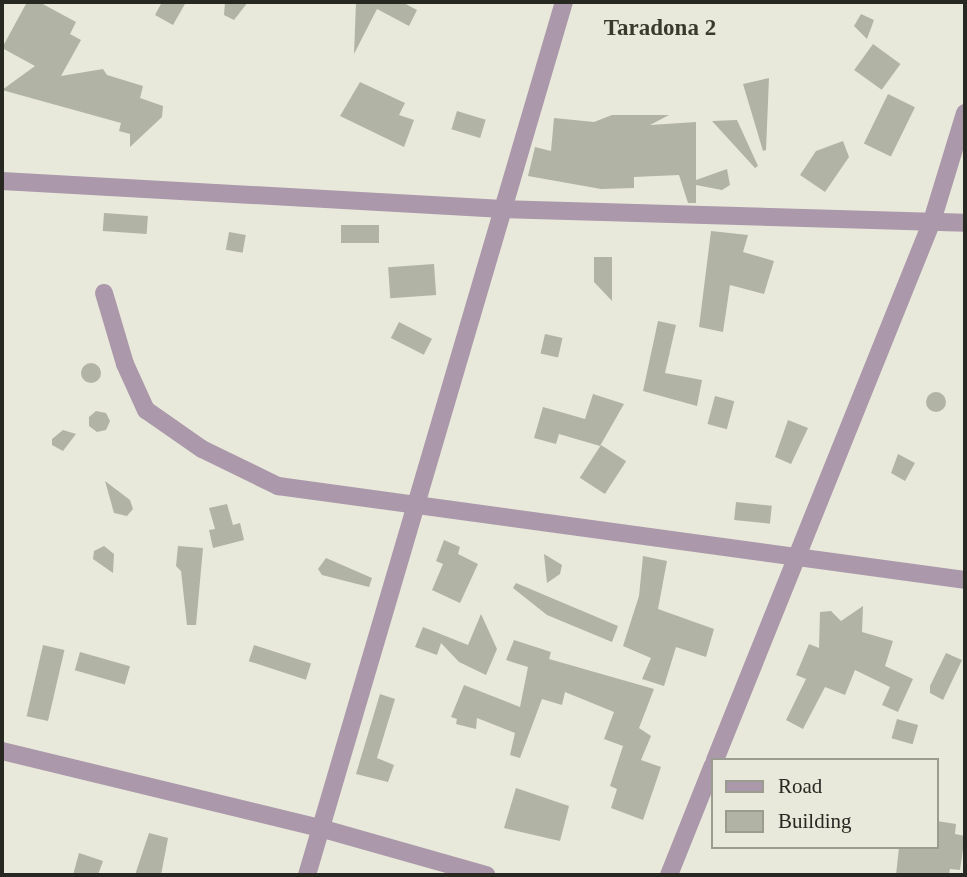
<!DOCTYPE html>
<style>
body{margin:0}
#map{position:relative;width:967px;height:877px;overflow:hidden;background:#e8e9da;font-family:Georgia,serif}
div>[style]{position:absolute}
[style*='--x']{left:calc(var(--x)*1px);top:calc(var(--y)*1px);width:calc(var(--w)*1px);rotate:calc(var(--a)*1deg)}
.building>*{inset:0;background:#b1b3a4;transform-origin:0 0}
.round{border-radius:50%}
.street>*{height:18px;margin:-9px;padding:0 9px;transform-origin:9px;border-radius:9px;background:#ab98ab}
span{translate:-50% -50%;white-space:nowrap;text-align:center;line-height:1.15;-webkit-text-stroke:6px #e8e9da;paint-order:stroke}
.neighbourhood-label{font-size:23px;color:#393a2d;font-weight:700}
.frame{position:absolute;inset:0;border:4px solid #272822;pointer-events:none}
.legend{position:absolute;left:711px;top:758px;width:228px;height:91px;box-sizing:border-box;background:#e8e9da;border:2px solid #9b9c90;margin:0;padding:9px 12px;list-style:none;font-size:21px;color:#272822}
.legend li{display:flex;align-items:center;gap:14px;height:35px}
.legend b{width:35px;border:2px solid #9b9c90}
</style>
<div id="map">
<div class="building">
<div style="clip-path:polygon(27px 2px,39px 2px,76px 22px,70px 34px,81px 40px,61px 76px,103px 69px,107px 75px,143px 86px,140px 98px,163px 106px,162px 117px,130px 147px,130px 134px,119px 131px,121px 123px,2px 90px,35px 66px,2px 48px)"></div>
<div style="clip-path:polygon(162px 2px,186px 2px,173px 25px,155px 15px)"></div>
<div style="clip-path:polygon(225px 2px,248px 2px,234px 20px,224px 15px)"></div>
<div style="clip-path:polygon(356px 2px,402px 2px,417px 10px,409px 26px,377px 9px,354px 54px)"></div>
<div style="clip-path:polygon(861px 14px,874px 20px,867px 39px,854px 26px)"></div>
<div style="left:873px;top:44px;width:34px;height:32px;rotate:36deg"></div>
<div style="clip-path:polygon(769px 78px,766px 150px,763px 151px,743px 84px)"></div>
<div style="clip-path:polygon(360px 82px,405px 103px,399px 115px,414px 120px,404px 147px,340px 116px)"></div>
<div style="left:888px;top:94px;width:30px;height:55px;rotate:26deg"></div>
<div style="left:457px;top:111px;width:30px;height:19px;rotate:17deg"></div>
<div style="clip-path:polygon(612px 115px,669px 115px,650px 125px,696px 122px,696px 180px,727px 169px,730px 185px,722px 190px,696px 185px,696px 203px,688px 203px,679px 175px,634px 177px,634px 188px,601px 189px,528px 176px,535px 147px,551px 151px,554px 118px,594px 122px)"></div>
<div style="clip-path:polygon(737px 120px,758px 166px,755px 168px,712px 121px)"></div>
<div style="clip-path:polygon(843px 141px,849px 157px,825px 192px,800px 175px,816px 151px)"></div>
<div style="left:104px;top:213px;width:44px;height:18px;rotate:4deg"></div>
<div style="left:341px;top:225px;width:38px;height:18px"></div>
<div style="clip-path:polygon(711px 231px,748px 235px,743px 252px,774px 261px,764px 294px,730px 285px,723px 332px,699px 327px)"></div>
<div style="left:229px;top:232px;width:17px;height:18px;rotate:10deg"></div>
<div style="clip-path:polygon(594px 257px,612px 257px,612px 301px,594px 282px)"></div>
<div style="left:434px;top:264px;width:31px;height:46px;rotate:86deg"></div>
<div style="clip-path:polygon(658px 321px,676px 325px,665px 373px,702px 380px,697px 406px,643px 391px)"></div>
<div style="left:399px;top:322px;width:37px;height:18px;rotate:27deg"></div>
<div style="left:545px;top:334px;width:18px;height:20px;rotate:13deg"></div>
<div class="round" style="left:81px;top:363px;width:20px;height:20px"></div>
<div class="round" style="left:926px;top:392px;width:20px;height:20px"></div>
<div style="clip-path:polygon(593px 394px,624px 404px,600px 446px,559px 434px,556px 444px,534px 438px,543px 407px,585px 419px)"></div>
<div style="left:715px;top:396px;width:20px;height:29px;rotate:15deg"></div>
<div style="clip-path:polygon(96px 411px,106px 413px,110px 421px,106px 430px,97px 432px,89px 426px,89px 417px)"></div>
<div style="clip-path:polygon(788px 420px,808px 428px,791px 464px,775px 457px)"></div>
<div style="clip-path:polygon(63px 430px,76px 434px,63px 451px,52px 445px,52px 439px)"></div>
<div style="left:601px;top:445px;width:30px;height:39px;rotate:33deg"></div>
<div style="clip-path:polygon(898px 454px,915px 463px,905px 481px,891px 473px)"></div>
<div style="clip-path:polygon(105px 481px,130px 500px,133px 509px,127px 516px,114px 513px)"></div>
<div style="left:736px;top:502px;width:36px;height:18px;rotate:6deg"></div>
<div style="clip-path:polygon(227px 504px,233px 525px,240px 523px,244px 540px,213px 548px,209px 530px,215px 529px,209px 508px)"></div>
<div style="clip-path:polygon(444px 540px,460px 547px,458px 554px,478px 564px,460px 603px,432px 590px,443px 564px,436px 561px)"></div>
<div style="clip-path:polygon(104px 546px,114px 554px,113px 573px,93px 559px,94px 551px)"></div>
<div style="clip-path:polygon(178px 546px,203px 548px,196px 625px,187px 625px,181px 571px,176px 566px)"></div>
<div style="clip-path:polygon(544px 554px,562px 565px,560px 574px,547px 583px)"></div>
<div style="clip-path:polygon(643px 556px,667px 561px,658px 609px,714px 629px,706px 657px,676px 647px,664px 686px,642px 679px,651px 658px,623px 646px,639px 596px)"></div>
<div style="clip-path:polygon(326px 558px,372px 578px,369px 587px,322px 575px,318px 569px)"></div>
<div style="clip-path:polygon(516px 583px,618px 626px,612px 642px,547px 615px,513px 588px)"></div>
<div style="clip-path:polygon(863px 606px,862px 632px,893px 641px,885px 666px,913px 679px,898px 712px,882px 705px,890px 687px,855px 670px,845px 695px,825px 687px,803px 729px,786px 720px,806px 679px,796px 675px,809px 644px,819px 648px,820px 612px,831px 611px,841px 621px)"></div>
<div style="clip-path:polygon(481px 614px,497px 649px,486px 675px,459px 662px,441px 643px,437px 655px,415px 647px,423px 627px,468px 645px)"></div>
<div style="clip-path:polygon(514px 640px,551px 652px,549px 659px,654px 689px,639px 728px,651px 736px,641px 760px,661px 767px,643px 820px,611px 808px,617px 789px,610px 786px,623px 746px,604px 739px,614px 712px,565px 692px,562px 705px,542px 699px,520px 758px,510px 755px,515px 733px,477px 718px,476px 729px,456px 724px,457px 719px,451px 717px,464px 685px,520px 707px,528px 667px,506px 660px)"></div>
<div style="left:43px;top:645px;width:22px;height:73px;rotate:13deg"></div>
<div style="left:254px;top:645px;width:60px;height:17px;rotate:18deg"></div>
<div style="left:80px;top:652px;width:52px;height:19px;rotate:16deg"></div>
<div style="clip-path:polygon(946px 653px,962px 660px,943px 700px,930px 693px,930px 686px)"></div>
<div style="clip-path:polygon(380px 694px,395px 699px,377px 758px,394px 765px,388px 782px,356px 774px)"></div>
<div style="left:897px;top:719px;width:22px;height:20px;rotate:16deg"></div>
<div style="clip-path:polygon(516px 788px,569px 806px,560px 841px,504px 828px)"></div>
<div style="clip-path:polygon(937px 821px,956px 824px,955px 834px,965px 836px,960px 870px,950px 869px,949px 875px,896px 875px,899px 848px,937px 847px)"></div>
<div style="clip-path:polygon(149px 833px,168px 838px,161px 875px,135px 875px)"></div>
<div style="clip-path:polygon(79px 853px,103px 861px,98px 875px,73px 875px)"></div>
</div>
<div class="street">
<div style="--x:2;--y:181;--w:502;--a:3.2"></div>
<div style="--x:503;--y:209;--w:462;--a:1.7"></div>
<div style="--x:104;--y:293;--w:74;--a:73.5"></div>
<div style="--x:125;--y:364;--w:51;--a:65.5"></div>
<div style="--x:146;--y:410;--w:68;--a:34.9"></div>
<div style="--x:202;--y:449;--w:85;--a:26"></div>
<div style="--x:278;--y:486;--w:693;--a:7.79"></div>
<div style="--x:2;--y:751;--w:327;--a:13.6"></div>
<div style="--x:320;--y:828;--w:173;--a:15.8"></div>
<div style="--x:715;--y:760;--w:581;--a:-68.07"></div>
<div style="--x:932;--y:221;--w:113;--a:-73"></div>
<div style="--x:307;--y:875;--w:910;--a:-73.6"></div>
<div style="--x:669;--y:875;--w:118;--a:-68.2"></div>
</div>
<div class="neighbourhood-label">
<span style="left:660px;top:28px">Taradona 2</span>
</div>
<div class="frame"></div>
<ul class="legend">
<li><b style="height:9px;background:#ab98ab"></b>Road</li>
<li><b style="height:19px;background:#b1b3a4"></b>Building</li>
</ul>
</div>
